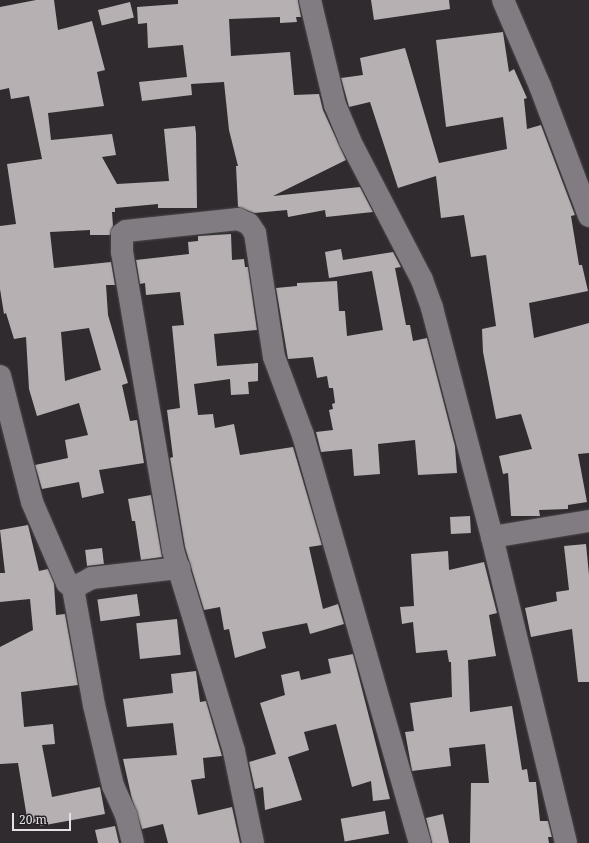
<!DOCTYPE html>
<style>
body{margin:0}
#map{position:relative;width:589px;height:843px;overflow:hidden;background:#2f2b2f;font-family:"Noto Serif",serif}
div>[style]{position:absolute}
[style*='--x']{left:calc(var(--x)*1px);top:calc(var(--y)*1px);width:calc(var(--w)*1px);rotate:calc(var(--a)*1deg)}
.building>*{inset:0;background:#b7b0b3;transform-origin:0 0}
.roads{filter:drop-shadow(0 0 1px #4c494c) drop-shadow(0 0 1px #4c494c)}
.minor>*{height:22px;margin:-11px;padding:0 11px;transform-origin:11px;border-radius:11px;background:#817c81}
span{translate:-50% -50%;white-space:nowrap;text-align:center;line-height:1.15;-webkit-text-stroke:4px #252125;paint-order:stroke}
.scale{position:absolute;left:12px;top:813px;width:59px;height:18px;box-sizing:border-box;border:2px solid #e4e2e4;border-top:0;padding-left:5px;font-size:12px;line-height:14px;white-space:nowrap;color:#e4e2e4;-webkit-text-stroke:3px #252125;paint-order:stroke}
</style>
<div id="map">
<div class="building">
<div style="clip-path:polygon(evenodd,36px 0,54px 0,58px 30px,92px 21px,105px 70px,97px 72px,104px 106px,48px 113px,51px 140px,112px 134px,116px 155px,102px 157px,117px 184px,169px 181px,164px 129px,195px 126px,196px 133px,197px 208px,158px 208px,158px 204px,115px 208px,115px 212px,112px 212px,113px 226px,110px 235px,90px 235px,90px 230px,50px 232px,54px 268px,111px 262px,115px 285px,106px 285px,108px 315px,128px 383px,122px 385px,130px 421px,137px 420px,144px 463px,99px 470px,104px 493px,82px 498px,79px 482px,42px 489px,35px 465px,68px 458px,65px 440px,88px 435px,79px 403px,37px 416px,29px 389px,26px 337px,14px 339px,6px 313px,4px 314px,0 289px,0 226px,16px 224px,7px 164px,42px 159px,29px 96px,11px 99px,9px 88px,0 90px,0 7px,36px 0,89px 328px,101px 370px,65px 381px,61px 332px,89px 328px)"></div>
<div style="clip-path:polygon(178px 0,298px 0,301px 17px,296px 17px,297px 22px,280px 23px,280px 17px,229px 19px,231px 56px,290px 52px,294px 95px,319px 94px,323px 110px,346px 160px,273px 196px,360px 187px,373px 212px,326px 217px,325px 210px,288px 217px,287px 210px,254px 213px,238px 207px,236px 166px,238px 166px,229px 130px,224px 82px,191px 84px,192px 95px,142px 101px,139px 82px,187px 77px,183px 45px,148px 48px,147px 23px,138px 24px,137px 7px,178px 4px)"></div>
<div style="clip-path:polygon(371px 0,449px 0,450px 9px,374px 20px)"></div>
<div style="left:130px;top:2px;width:16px;height:33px;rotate:76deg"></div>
<div style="clip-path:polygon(503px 32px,509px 72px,514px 69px,527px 98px,524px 99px,527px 129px,541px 125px,575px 215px,571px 216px,579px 265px,582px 265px,588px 291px,529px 303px,534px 338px,589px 323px,589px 453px,578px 454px,587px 502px,568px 505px,568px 509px,539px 510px,540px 516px,511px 516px,508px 473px,503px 474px,499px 456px,532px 449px,521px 414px,496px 419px,483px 352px,482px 329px,496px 326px,486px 255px,471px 257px,464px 215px,441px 218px,436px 176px,398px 188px,370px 102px,349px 107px,341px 78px,363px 75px,360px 58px,405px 48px,439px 163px,507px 149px,503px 117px,446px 127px,436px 40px)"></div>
<div style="clip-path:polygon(231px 234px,232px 260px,244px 259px,245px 267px,248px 267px,257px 330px,214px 334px,217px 366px,258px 363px,258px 381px,248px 382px,249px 394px,231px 395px,230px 379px,194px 384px,198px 415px,213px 414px,215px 428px,234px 424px,240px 455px,293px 447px,322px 545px,309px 547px,323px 609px,338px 604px,344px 624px,310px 634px,307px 623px,262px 632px,266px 648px,235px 658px,229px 629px,224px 630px,220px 607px,204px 610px,185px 547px,170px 458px,173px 457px,167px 410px,180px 408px,172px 326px,184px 325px,180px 292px,146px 295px,145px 283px,140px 284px,136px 260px,189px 254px,188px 242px,198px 241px,198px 236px)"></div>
<div style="clip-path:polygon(341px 249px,343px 260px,393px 252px,401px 267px,395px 268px,406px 325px,410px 325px,413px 341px,427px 338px,455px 446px,457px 473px,418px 475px,415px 440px,378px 444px,380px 474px,354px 476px,352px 449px,321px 452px,316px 432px,333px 430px,329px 410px,333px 409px,332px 404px,335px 403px,333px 388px,329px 388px,327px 376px,317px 378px,313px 357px,288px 359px,276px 288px,297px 286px,297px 283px,337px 281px,339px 311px,345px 311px,347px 336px,383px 330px,372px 271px,329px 278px,325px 252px)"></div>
<div style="clip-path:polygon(151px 495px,162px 557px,141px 560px,135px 521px,132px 521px,128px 499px)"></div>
<div style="left:470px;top:516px;width:17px;height:20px;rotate:87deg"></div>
<div style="clip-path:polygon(28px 525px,39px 571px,48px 569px,54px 583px,56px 615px,65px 614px,78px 685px,21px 692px,24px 727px,53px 724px,55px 744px,42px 745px,52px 797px,100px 787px,105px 814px,40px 826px,39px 822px,28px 824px,18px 763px,0 764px,0 647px,33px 630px,30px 599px,0 602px,0 573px,5px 573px,0 530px)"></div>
<div style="clip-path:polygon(586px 544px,589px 575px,589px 682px,578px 682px,572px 629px,531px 637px,525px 608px,557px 601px,556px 592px,569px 590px,564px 546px)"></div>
<div style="left:102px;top:548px;width:16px;height:17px;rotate:83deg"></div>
<div style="clip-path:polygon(448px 551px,449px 570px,484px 562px,497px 613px,489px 615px,496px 656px,468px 660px,470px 712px,512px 706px,522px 770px,527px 769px,529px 782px,536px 782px,540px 821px,548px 821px,552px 837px,548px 837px,549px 843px,470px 843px,471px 783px,489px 783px,485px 744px,449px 748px,451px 766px,412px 771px,405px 732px,414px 731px,410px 703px,452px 697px,451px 662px,449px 662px,447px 650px,416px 653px,413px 622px,402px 624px,400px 607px,414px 606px,411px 554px)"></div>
<div style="left:137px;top:594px;width:22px;height:40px;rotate:82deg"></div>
<div style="left:177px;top:619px;width:36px;height:41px;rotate:84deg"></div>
<div style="clip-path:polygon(353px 654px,390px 799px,373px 801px,371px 781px,352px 787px,336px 724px,304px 732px,309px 750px,288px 757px,302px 800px,265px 810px,263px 787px,255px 789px,249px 762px,276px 754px,260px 703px,285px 695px,281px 675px,299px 671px,301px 680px,331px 673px,328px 659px)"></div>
<div style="clip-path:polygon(196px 671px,200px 702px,206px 701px,222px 756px,203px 758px,205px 778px,191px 780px,198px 815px,232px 807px,240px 843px,168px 843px,163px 824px,142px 829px,132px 799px,123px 759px,177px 755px,173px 723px,127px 727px,123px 699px,173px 693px,171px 674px)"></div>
<div style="left:385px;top:811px;width:23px;height:45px;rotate:80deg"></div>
<div style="clip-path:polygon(443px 814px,449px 843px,432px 843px,426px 818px)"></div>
<div style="clip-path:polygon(115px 826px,119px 843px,98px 843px,95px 830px)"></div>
</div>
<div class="roads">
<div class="minor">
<div style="--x:310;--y:0;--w:108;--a:76.6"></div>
<div style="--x:335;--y:105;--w:39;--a:67"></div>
<div style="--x:350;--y:141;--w:157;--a:62.6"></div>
<div style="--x:422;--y:280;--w:30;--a:70"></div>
<div style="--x:432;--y:308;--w:237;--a:75.3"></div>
<div style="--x:492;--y:537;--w:315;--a:76.4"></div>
<div style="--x:503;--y:0;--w:94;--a:66.7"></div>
<div style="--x:540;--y:86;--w:139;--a:69.3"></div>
<div style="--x:0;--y:376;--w:130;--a:75.7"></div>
<div style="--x:32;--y:502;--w:88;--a:66.6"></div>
<div style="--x:67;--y:583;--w:8;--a:40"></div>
<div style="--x:492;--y:537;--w:98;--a:-9.4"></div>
<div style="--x:133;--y:843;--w:29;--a:-104"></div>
<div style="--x:126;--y:815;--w:32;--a:-114"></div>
<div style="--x:113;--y:786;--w:83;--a:-103.2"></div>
<div style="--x:94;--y:705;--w:119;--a:-100.2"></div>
<div style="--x:73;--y:588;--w:21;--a:-28"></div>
<div style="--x:92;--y:578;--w:88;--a:-6.6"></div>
<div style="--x:253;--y:843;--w:94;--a:-101.7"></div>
<div style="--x:234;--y:751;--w:210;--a:-106.9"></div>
<div style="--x:173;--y:550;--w:302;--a:-99.7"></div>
<div style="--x:122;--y:252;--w:18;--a:-90"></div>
<div style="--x:122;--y:234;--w:5;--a:-37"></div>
<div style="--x:126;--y:231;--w:113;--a:-6.1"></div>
<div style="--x:238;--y:219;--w:12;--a:24"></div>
<div style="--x:249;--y:224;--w:11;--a:56"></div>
<div style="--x:255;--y:233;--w:125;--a:81.3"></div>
<div style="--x:274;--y:357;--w:83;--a:69.6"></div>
<div style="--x:303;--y:435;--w:424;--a:74"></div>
</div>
</div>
<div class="scale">20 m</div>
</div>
